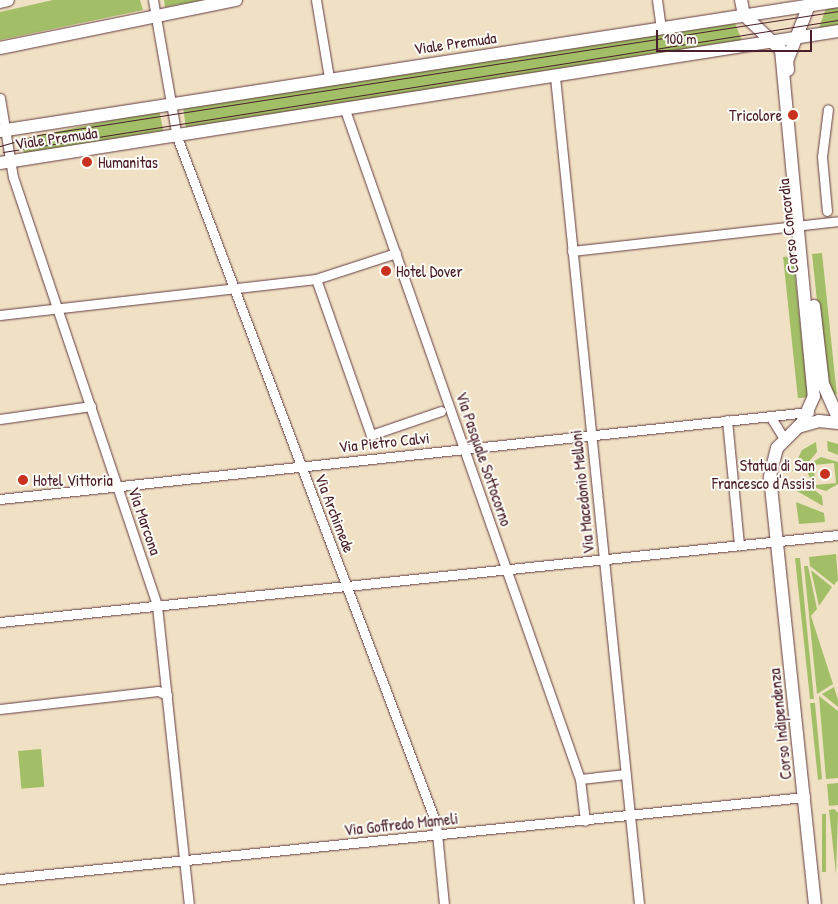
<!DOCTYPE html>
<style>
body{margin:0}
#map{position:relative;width:838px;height:904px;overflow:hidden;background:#f1e1c4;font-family:"Patrick Hand",sans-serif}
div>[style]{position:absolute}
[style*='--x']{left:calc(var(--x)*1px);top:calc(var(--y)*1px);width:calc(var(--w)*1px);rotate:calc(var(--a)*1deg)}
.green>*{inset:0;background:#a2bf67;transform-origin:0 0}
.roads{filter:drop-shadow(0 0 1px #633c42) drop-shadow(0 0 1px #633c42)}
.street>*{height:9px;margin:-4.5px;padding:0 4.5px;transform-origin:4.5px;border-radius:4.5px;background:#fff}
.secondary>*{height:12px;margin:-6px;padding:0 6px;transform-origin:6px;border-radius:6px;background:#fff}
.tram>*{height:1px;margin:-0.5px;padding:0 0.5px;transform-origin:0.5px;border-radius:0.5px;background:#4a1f2b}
.dots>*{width:14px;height:14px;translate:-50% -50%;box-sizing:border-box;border:2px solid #fdfcf7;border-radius:50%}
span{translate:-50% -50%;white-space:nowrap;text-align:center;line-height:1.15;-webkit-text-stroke:4px #fdfcf7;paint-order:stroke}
.street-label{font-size:16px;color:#4a1f2b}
.poi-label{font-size:16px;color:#4a1f2b}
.right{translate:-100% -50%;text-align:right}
.left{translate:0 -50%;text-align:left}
.scale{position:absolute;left:656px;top:30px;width:156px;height:22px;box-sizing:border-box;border:2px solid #4a1f2b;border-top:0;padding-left:6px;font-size:15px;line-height:18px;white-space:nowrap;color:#4a1f2b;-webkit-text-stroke:4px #fdfcf7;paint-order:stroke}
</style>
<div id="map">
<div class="green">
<div style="clip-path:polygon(53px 0,140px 0,143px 10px,0 40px,0 12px)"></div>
<div style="clip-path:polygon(164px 0,203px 0,165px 7px)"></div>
<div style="clip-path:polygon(838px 6px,838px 25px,819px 28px,826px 8px)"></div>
<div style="clip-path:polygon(735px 23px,742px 41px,186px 129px,183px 106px)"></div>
<div style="left:159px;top:110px;width:25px;height:141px;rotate:78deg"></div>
<div style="left:822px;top:253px;width:142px;height:10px;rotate:84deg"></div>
<div style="left:793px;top:256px;width:142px;height:10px;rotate:84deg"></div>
<div style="clip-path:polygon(827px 441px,838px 444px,838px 455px,828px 451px)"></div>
<div style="clip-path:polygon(816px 442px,817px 452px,802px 470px,792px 471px,802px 450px)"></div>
<div style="clip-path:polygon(evenodd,821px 457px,838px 462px,838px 484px,826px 491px,816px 488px,808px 474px,811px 463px,821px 457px,834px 463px,836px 483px,815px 485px,814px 465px,834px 463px)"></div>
<div style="clip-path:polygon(803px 481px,822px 496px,823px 506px,797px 491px,793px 482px)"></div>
<div style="clip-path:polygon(796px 502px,824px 513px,825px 522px,799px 524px)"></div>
<div style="clip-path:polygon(836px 554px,838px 580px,834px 585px,810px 566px,809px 557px)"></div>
<div style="clip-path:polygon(795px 558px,800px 558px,814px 699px,810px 699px)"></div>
<div style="clip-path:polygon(804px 566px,808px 566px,817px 609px,811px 616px,833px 684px,817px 694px)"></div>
<div style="clip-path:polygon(811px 570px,832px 587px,819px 606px)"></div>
<div style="clip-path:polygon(834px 687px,838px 700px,838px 707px,822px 694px)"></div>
<div style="clip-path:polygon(819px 696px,838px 711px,838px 778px,826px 779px)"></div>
<div style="clip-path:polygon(810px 703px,815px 703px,822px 779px,818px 780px)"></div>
<div style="left:41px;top:749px;width:38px;height:23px;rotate:85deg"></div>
<div style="clip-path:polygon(838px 783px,838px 805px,829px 806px,827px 784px)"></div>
<div style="clip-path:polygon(834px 809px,838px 813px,836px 874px,829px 810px)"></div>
<div style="left:822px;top:814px;width:4px;height:58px"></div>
</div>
<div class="roads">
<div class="street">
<div style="--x:153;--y:0;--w:139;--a:80.1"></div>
<div style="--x:177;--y:137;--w:733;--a:69.32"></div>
<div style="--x:436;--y:823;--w:81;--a:84.4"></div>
<div style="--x:316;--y:0;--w:79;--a:80.5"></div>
<div style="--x:657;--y:0;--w:29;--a:82"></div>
<div style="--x:555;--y:77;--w:831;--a:84.2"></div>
<div style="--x:0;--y:98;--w:80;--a:80.7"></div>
<div style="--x:13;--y:177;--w:453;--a:71.4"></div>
<div style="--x:157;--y:606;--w:300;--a:83.9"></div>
<div style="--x:345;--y:110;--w:709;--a:70.65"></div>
<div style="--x:580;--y:779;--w:42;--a:83.2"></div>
<div style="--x:827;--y:211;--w:54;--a:-95.3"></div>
<div style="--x:822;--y:157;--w:48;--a:-82.9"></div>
<div style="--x:572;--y:251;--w:268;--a:-6.4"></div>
<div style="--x:316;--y:279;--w:165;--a:70.6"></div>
<div style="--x:371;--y:435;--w:74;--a:-18.9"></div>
<div style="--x:0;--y:315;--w:318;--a:-6.5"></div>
<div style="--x:316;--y:279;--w:84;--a:-18"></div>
<div style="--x:770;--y:416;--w:26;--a:58"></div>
<div style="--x:0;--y:419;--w:92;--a:-8.1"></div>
<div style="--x:727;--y:420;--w:126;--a:84.5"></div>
<div style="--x:0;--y:499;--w:814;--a:-6.14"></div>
<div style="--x:0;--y:622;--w:843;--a:-5.93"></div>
<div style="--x:0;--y:709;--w:159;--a:-6.5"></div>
<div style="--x:158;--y:691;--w:10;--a:24"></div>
<div style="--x:580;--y:779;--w:46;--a:-6.2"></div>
<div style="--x:0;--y:879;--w:809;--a:-5.82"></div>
</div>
<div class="secondary">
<div style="--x:741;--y:0;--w:15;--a:79"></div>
<div style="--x:744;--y:15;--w:51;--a:43.4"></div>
<div style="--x:781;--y:50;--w:348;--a:84.6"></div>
<div style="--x:814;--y:396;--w:30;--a:114"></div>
<div style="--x:802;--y:423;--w:35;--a:135"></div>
<div style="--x:777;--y:448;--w:30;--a:104"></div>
<div style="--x:770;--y:477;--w:429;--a:84"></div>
<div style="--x:0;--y:2;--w:8;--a:-14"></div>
<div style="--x:0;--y:48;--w:241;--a:-11.5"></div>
<div style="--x:788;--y:70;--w:9;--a:-96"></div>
<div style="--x:787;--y:61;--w:66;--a:-68.5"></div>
<div style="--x:0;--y:131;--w:848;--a:-8.82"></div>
<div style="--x:0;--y:163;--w:848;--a:-8.95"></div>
<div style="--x:814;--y:306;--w:79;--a:83.4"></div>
<div style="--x:823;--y:384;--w:37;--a:66"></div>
<div style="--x:798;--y:427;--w:22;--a:-16"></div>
<div style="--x:819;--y:421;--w:19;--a:6"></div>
</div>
</div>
<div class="tram">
<div style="--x:0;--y:146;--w:40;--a:-16"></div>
<div style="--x:38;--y:135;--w:810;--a:-8.81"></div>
<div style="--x:3;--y:152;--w:845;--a:-8.98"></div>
</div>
<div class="dots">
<div style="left:793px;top:115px;background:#c8321e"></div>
<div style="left:87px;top:162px;background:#c8321e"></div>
<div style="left:386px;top:271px;background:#c8321e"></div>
<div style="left:825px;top:474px;background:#c8321e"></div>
<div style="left:23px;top:480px;background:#c8321e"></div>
</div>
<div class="street-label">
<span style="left:455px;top:43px;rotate:-8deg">Viale Premuda</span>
<span style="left:56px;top:138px;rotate:-8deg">Viale Premuda</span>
<span style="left:788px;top:226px;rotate:-96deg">Corso Concordia</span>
<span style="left:384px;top:442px;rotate:-6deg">Via Pietro Calvi</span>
<span style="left:484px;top:459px;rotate:71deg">Via Pasquale Sottocorno</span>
<span style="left:582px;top:492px;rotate:-96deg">Via Macedonio Melloni</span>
<span style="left:335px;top:513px;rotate:69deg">Via Archimede</span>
<span style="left:145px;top:521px;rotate:71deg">Via Marcona</span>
<span style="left:780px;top:724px;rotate:-96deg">Corso Indipendenza</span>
<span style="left:401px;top:824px;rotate:-6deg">Via Goffredo Mameli</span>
</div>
<div class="poi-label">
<span class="right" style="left:782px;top:115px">Tricolore</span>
<span class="left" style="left:98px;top:162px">Humanitas</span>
<span class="left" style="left:396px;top:271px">Hotel Dover</span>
<span class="right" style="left:815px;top:474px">Statua di San<br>Francesco d'Assisi</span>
<span class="left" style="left:33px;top:480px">Hotel Vittoria</span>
</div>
<div class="scale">100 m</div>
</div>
